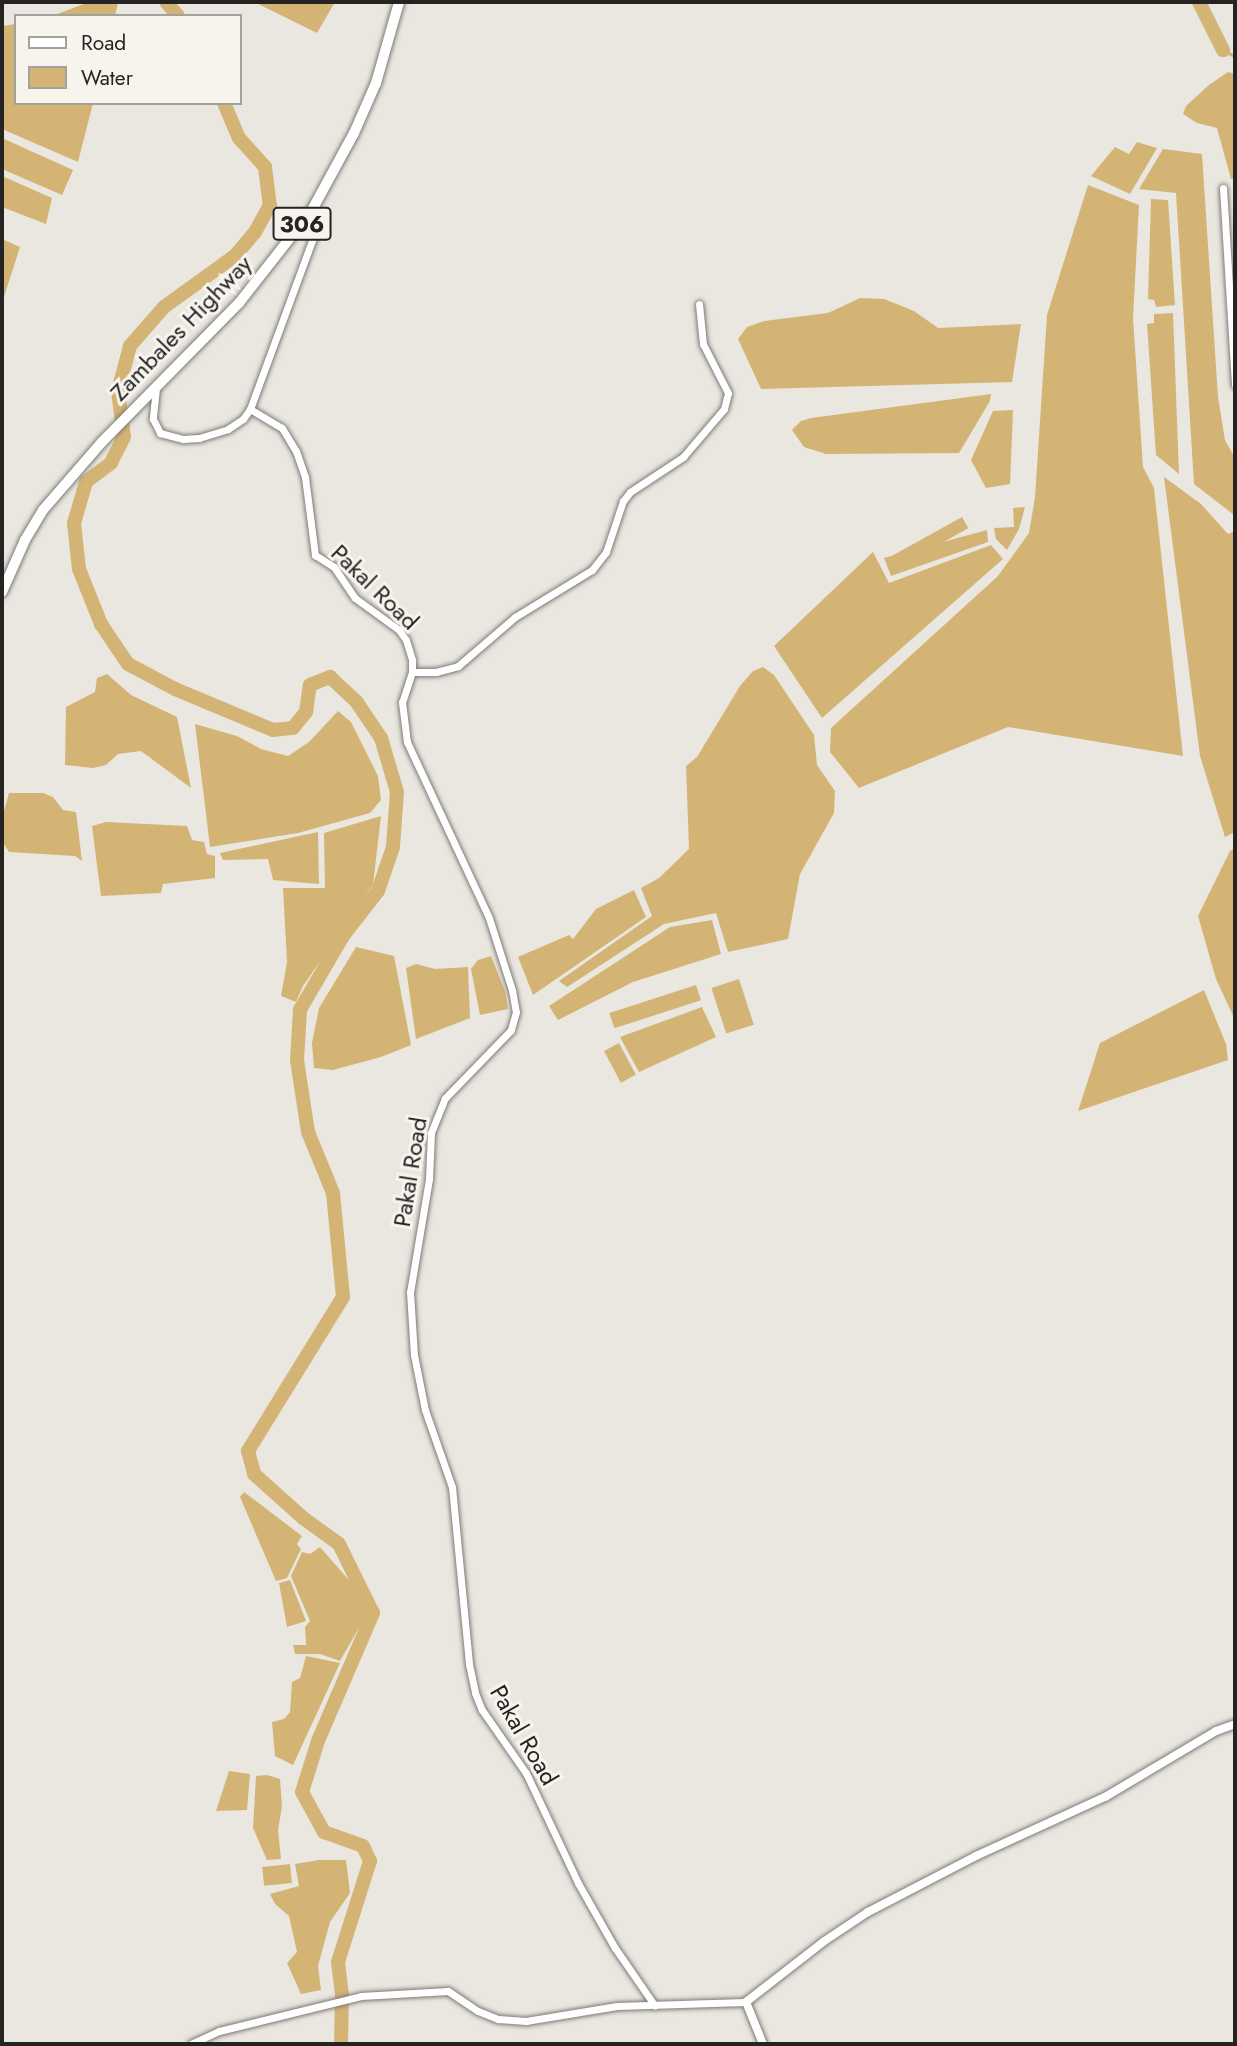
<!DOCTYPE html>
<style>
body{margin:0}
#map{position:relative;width:1237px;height:2046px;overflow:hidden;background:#eae7e1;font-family:Jost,sans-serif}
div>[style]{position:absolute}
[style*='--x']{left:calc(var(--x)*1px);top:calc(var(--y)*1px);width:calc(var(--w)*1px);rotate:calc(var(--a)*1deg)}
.water>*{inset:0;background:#d4b474;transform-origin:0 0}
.stream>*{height:2.5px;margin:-1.25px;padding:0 1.25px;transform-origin:1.25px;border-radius:1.25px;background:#d4b474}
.river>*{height:14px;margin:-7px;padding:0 7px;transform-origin:7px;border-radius:7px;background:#d4b474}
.roads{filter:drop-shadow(0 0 2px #7e7b75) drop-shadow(0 0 2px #7e7b75)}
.minor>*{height:7px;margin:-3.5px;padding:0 3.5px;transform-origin:3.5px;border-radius:3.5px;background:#fff}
.tertiary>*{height:8px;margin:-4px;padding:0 4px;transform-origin:4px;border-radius:4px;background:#fff}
.primary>*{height:10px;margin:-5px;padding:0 5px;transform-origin:5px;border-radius:5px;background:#fff}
span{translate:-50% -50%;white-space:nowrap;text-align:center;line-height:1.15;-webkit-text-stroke:6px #f7f4ee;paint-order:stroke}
.shield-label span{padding:2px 5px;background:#f7f4ee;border:2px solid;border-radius:5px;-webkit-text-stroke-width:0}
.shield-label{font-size:23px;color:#252422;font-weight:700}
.street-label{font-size:24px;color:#252422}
.frame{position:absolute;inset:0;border:4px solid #252422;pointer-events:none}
.legend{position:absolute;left:14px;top:14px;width:228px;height:91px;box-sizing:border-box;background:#f7f4ee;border:2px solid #a3a19c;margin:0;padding:9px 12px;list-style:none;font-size:21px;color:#252422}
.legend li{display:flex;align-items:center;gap:14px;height:35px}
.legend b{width:35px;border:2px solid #a3a19c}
</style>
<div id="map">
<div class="water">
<div style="clip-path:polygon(89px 2px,118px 3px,115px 16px,52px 16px)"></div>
<div style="clip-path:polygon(254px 2px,335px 2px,317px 33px)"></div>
<div style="clip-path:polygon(16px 24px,16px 103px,93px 103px,78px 162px,2px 129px,2px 26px)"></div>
<div style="clip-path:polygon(1228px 72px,1235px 74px,1235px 179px,1231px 179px,1217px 128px,1197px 123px,1183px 114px,1186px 106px,1209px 85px)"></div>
<div style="clip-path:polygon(2px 138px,73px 170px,62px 195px,2px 169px)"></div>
<div style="clip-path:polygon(1137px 142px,1157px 148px,1130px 194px,1091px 176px,1115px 147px,1129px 154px)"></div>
<div style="clip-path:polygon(1163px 149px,1202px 154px,1218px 397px,1225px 440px,1235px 458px,1234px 515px,1194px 484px,1176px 193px,1139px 189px)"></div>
<div style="clip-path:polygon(2px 176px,52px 198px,46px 224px,2px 207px)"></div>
<div style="clip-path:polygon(1088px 185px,1139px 205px,1133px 318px,1143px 467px,1154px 488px,1183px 756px,1008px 727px,859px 788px,830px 752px,831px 728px,998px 576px,1029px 533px,1035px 497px,1047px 315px)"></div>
<div style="clip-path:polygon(1151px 199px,1168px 200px,1175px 305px,1156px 307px,1154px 300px,1148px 299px)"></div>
<div style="clip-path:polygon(2px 239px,20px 247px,2px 303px)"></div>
<div style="clip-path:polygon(860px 298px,884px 299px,914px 311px,938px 328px,1021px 324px,1012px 382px,761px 389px,738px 339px,747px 327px,764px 321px,828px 313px)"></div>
<div style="clip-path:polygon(1173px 313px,1179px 474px,1156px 455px,1147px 324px,1154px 323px,1154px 314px)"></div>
<div style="clip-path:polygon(991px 394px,990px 401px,959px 453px,826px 454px,804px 447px,792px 430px,801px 421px,811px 418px)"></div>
<div style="clip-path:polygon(1013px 410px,1010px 484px,986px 488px,971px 460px,993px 411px)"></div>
<div style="clip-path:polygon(1164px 477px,1201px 504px,1228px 534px,1235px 531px,1235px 832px,1225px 837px,1200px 756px)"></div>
<div style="clip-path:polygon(1025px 507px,1019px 529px,1007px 550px,996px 539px,994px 528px,1014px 527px,1013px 508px)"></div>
<div style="left:962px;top:517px;width:13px;height:84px;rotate:61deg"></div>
<div style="clip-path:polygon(987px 530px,988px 542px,891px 576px,884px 558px)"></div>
<div style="clip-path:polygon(991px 545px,1003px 559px,822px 718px,774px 646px,873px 552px,889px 583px)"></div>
<div style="clip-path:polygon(763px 667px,774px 675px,814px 735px,817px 765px,835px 791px,834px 813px,800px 874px,788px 939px,728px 952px,716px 913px,664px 924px,567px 987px,559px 981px,652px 916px,641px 888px,659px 878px,689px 849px,686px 766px,697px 757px,740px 686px,753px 671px)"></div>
<div style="clip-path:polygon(107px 674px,131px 695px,177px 717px,191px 788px,141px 751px,118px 754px,106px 765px,93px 768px,65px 765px,66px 707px,95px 692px,97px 678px)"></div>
<div style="clip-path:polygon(338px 711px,351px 722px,378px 776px,381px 800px,370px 813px,298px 833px,210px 847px,195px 724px,237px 736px,261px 749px,288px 756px,309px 742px)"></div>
<div style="clip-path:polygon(9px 793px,43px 793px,53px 797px,63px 810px,76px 812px,82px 861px,75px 856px,9px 852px,2px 841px,2px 818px)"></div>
<div style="clip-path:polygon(381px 816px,373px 885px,303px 986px,296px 1002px,281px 996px,287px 962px,283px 888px,325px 888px,324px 833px)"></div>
<div style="clip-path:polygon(106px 822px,187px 826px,192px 840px,204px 842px,207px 854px,215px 856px,215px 878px,163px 884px,161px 893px,101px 896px,92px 826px)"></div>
<div style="clip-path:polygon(318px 832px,319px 884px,273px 880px,268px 859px,223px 860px,220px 853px)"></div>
<div style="clip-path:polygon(1235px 848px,1235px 1020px,1216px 979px,1198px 916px,1230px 851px)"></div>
<div style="clip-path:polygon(634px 890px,646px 917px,533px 995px,518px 957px,569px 935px,573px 939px,596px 909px)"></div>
<div style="clip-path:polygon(712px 920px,721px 954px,633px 982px,558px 1020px,549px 1006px,670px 927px)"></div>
<div style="clip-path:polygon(356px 947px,394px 956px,411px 1045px,381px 1057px,333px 1070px,314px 1068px,312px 1043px,319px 1008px)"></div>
<div style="clip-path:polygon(491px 956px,505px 991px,508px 1009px,480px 1015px,471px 969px,478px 960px)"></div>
<div style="clip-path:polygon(416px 964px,435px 969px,468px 967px,470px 1018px,416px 1039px,406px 968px)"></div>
<div style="left:739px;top:979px;width:48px;height:29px;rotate:72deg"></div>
<div style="left:696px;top:985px;width:16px;height:91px;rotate:72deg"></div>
<div style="clip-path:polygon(1204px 990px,1226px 1044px,1228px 1060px,1078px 1111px,1100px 1043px)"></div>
<div style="clip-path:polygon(702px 1007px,716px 1037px,639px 1072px,620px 1037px)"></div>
<div style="left:619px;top:1043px;width:36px;height:17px;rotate:62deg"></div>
<div style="clip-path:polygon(244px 1492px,302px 1536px,297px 1544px,301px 1549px,287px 1578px,276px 1581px,240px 1497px)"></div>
<div style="clip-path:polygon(320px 1547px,362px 1595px,368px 1612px,340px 1661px,320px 1654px,295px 1654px,293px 1645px,306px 1645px,305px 1627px,310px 1621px,291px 1576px,302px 1552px,310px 1554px)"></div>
<div style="clip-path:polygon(290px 1580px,306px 1621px,287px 1627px,279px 1583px)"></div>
<div style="clip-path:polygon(306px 1656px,340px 1663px,293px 1765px,275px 1756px,272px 1722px,284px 1719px,290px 1712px,292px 1682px,300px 1678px)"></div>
<div style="clip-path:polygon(229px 1771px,250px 1774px,247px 1810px,216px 1811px)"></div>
<div style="clip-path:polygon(267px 1775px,280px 1779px,282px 1806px,278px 1830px,281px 1859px,267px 1860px,253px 1828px,256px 1776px)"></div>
<div style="clip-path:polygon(319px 1860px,346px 1860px,350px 1893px,330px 1922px,318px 1966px,321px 1990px,301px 1994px,287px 1963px,297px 1952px,289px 1916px,275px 1904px,270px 1894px,299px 1886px,295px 1864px)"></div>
<div style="left:290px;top:1864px;width:19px;height:28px;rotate:84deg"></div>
</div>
<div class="stream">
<div style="--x:1223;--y:50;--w:13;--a:27"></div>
</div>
<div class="river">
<div style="--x:166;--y:2;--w:18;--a:49"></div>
<div style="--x:1199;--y:2;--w:54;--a:63.4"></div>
<div style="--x:224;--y:103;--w:38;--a:67"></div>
<div style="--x:239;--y:138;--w:39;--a:48"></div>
<div style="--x:265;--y:167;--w:38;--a:83"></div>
<div style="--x:270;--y:205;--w:31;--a:119"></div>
<div style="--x:255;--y:232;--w:30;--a:130"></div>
<div style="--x:236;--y:255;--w:89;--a:144.2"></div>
<div style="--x:164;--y:307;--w:52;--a:131.1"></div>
<div style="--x:130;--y:346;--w:47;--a:104.9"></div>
<div style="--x:118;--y:391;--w:46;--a:82.6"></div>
<div style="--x:124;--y:437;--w:29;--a:117"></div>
<div style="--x:111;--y:463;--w:31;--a:143"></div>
<div style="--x:86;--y:482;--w:43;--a:106.3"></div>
<div style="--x:74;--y:523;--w:46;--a:83.8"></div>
<div style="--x:79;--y:569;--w:59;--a:68.2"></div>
<div style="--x:101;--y:624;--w:48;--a:56"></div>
<div style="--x:128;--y:664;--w:53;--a:28"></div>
<div style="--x:175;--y:689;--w:106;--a:22.7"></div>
<div style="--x:273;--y:730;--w:20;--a:-6"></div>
<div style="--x:293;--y:728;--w:21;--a:-51"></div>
<div style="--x:306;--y:712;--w:27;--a:-82"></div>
<div style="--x:310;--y:685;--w:22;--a:-22"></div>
<div style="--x:330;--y:677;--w:35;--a:43"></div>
<div style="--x:356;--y:701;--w:45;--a:56"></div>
<div style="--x:381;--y:738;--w:56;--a:73.5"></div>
<div style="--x:397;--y:792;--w:55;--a:94.2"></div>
<div style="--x:393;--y:847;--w:46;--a:108.8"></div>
<div style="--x:378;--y:891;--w:57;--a:127.9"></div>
<div style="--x:343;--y:936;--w:86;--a:120.2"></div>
<div style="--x:300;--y:1010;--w:50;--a:93.4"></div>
<div style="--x:297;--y:1060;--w:73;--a:81.3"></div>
<div style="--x:308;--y:1132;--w:66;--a:67.7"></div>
<div style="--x:333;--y:1193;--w:104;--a:84.5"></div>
<div style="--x:343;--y:1297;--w:181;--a:121.7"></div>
<div style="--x:248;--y:1451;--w:24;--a:75"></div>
<div style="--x:254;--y:1474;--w:66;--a:41.9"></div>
<div style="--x:303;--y:1518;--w:44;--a:35.8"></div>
<div style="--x:339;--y:1544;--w:77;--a:63.8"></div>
<div style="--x:373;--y:1613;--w:139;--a:113.3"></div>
<div style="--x:318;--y:1741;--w:53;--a:107.4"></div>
<div style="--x:302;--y:1792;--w:46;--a:61.2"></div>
<div style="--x:324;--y:1832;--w:41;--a:19.7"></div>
<div style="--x:363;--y:1846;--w:17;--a:65"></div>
<div style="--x:370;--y:1861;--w:106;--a:107.6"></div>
<div style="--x:338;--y:1962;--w:32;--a:83"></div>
<div style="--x:342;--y:1994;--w:50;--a:91.1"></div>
</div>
<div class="roads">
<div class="minor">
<div style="--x:1223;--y:188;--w:197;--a:86.5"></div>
<div style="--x:156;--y:388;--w:31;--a:96"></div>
<div style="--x:153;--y:419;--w:16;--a:63"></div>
<div style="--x:160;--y:433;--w:24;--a:15"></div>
<div style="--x:183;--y:439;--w:16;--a:-4"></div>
<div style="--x:199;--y:438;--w:30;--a:-17"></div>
<div style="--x:228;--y:429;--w:18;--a:-34"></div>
<div style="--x:243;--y:419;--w:12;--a:-55"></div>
<div style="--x:250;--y:409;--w:182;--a:-69.8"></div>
<div style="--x:313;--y:238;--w:28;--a:-92"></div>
<div style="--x:250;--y:409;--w:37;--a:31"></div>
<div style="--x:282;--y:428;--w:27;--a:59"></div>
<div style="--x:296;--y:451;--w:28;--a:71"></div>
<div style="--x:305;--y:477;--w:79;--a:82.7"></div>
<div style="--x:315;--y:555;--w:22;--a:32"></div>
<div style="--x:334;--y:567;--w:37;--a:56"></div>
<div style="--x:355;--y:598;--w:54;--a:36"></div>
<div style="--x:399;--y:630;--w:12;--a:55"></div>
<div style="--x:406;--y:640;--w:21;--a:73"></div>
<div style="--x:412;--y:660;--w:12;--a:90"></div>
<div style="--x:412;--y:672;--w:32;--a:108"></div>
<div style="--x:402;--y:702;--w:40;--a:82.9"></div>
<div style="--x:407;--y:742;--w:194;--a:65"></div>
<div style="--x:489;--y:918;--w:76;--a:72.3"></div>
<div style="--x:512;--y:990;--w:22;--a:80"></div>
<div style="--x:516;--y:1012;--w:19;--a:106"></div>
<div style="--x:511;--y:1030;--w:95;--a:134.1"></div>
<div style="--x:445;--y:1098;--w:38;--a:112"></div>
<div style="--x:431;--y:1133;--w:46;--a:92.5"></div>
<div style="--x:429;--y:1179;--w:115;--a:99.5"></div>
<div style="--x:410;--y:1292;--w:63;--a:86.4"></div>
<div style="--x:414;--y:1355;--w:56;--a:78.7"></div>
<div style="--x:425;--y:1410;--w:82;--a:70.7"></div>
<div style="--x:452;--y:1487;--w:178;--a:84.5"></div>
<div style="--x:469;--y:1664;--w:30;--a:78"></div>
<div style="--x:475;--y:1693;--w:18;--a:68"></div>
<div style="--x:482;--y:1710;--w:77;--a:55.1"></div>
<div style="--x:526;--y:1773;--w:122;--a:64.7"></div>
<div style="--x:578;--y:1883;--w:75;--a:60.4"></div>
<div style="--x:615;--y:1948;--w:70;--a:55.4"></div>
<div style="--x:412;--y:672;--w:24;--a:0"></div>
<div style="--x:436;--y:672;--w:23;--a:-15"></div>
<div style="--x:458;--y:666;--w:75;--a:-40.7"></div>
<div style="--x:515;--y:617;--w:90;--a:-31.4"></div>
<div style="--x:592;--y:570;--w:23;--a:-52"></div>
<div style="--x:606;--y:552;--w:54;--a:-71.6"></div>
<div style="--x:623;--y:501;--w:11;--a:-52"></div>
<div style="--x:630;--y:492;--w:64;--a:-33.4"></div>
<div style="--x:683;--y:457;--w:63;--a:-49.5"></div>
<div style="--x:724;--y:409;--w:16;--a:-76"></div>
<div style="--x:728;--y:393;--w:55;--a:-117"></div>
<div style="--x:703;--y:344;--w:40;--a:-95.7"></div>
<div style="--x:191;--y:2044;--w:31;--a:-25"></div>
<div style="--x:219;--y:2031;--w:146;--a:-13.8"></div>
<div style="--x:361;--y:1996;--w:87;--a:-3.3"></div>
<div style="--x:448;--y:1991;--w:36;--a:34"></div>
<div style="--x:478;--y:2011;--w:22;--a:22"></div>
<div style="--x:498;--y:2019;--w:28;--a:4"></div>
<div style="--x:526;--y:2021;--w:92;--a:-9.4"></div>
<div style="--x:617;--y:2006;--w:129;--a:-1.8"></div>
</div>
<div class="tertiary">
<div style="--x:763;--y:2044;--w:45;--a:-112"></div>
<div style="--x:746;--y:2002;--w:98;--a:-37.9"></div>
<div style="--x:823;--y:1942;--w:54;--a:-33.7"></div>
<div style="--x:868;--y:1912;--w:122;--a:-27.4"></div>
<div style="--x:976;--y:1856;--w:142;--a:-24.6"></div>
<div style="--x:1105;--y:1797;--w:129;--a:-30.7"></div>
<div style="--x:1216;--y:1731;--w:20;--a:-20"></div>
</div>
<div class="primary">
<div style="--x:2;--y:592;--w:57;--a:-66.1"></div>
<div style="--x:25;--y:540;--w:35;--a:-59"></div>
<div style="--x:43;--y:510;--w:90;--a:-49.1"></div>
<div style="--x:102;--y:442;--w:195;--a:-45.4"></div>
<div style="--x:239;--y:303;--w:118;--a:-51.9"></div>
<div style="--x:312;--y:210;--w:88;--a:-61.4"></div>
<div style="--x:354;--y:133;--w:55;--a:-66.3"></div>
<div style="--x:376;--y:83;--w:84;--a:-74.1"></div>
</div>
</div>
<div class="shield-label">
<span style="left:302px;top:224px">306</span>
</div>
<div class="street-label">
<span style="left:181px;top:328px;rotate:-46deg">Zambales Highway</span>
<span style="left:375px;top:587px;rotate:44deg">Pakal Road</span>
<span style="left:410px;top:1172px;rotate:-81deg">Pakal Road</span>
<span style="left:524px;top:1735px;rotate:60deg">Pakal Road</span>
</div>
<div class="frame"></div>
<ul class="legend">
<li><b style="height:9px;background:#fff"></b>Road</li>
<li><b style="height:19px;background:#d4b474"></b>Water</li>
</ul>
</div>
